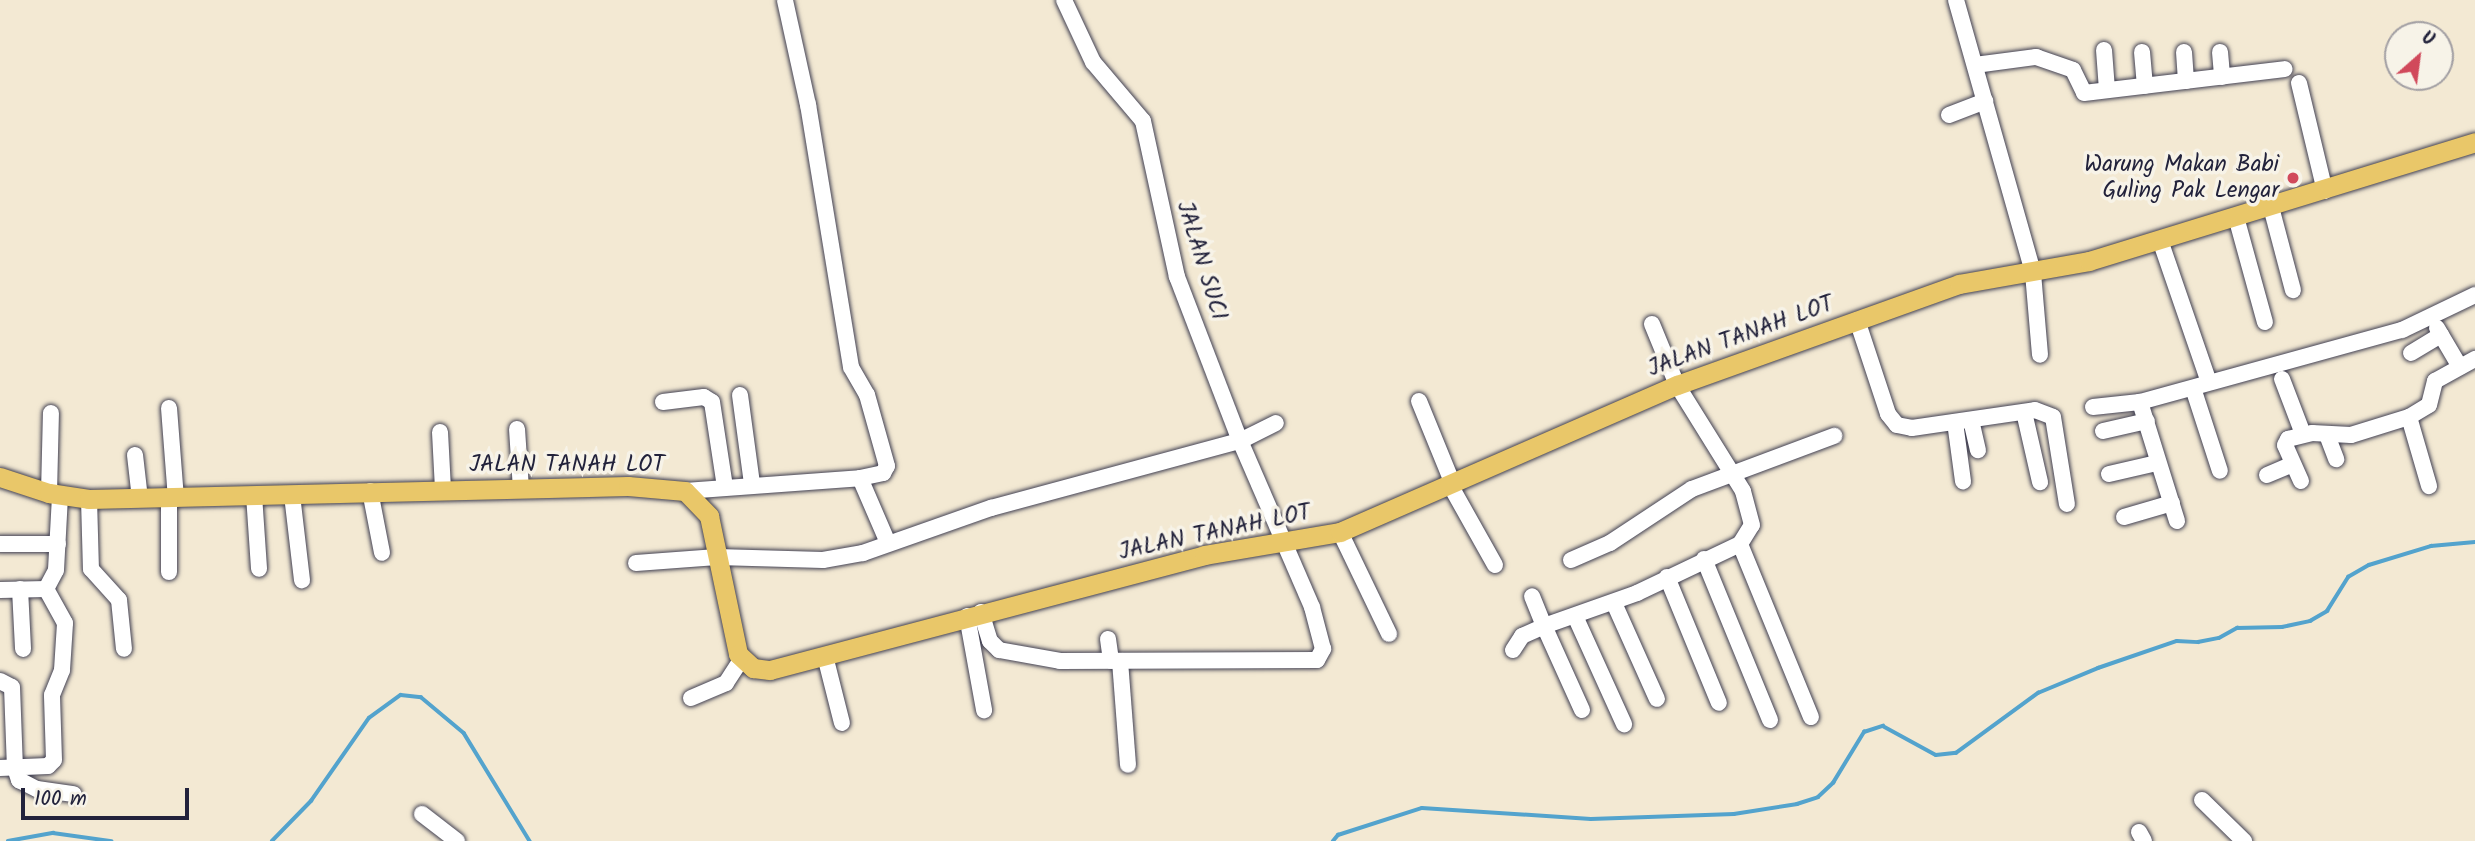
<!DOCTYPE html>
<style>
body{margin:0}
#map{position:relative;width:2475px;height:841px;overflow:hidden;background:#f3e9d3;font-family:Kalam,sans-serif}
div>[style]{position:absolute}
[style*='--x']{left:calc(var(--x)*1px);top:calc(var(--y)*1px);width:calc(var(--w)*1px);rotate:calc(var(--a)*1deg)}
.stream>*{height:3.5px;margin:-1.75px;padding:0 1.75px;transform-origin:1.75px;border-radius:1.75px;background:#53a3cd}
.roads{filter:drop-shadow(0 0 2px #414052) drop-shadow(0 0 2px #414052)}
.minor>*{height:16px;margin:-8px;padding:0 8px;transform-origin:8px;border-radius:8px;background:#fff}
.major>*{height:19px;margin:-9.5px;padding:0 9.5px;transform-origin:9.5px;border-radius:9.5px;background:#e9c769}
.dots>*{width:19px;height:19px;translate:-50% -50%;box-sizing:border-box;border:4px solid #f7f3e8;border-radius:50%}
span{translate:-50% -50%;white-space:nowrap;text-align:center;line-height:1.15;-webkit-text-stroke:7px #f7f3e8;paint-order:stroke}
.poi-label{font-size:23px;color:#22223b}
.right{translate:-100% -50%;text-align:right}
.street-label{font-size:23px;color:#22223b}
.north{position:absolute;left:2384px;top:21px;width:70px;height:70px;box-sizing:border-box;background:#f7f3e8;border:2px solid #a29fa3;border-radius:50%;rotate:28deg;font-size:19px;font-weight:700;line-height:28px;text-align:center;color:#22223b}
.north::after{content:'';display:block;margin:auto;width:24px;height:32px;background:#d1495b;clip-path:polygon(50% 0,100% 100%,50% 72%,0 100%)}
.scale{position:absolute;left:21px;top:788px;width:168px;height:32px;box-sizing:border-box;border:4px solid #22223b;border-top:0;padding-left:9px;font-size:21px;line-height:24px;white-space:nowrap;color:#22223b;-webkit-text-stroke:5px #f7f3e8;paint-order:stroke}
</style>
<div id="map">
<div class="stream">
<div style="--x:8;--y:841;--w:46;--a:-10.1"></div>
<div style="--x:53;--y:833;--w:59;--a:7.9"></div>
<div style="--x:272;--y:841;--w:56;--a:-45.7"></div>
<div style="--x:311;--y:801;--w:101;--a:-55.1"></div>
<div style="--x:369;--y:718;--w:39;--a:-36"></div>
<div style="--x:401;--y:695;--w:20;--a:6"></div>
<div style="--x:421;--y:697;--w:56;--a:39.9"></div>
<div style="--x:464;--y:733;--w:127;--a:58.6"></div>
<div style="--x:1333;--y:841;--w:8;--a:-50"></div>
<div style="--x:1338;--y:835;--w:88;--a:-17.8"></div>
<div style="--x:1422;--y:808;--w:169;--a:3.7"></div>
<div style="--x:1591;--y:819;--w:143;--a:-2"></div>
<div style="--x:1734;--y:814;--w:64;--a:-9"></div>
<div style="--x:1797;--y:804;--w:22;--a:-18"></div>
<div style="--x:1818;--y:797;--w:21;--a:-43"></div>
<div style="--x:1833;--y:783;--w:60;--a:-58.7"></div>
<div style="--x:1864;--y:732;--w:20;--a:-18"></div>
<div style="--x:1883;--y:726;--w:60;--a:28.7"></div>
<div style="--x:1936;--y:755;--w:20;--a:-6"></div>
<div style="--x:1956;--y:753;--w:102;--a:-36.2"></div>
<div style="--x:2038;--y:693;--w:65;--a:-22.6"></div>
<div style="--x:2098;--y:668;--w:83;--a:-18.9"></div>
<div style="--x:2177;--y:641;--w:21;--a:3"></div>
<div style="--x:2198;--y:642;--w:21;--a:-11"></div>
<div style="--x:2219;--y:638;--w:21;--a:-29"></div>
<div style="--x:2237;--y:628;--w:45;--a:-1.3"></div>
<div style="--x:2282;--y:627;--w:29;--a:-12"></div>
<div style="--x:2310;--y:621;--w:20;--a:-30"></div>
<div style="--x:2327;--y:611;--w:40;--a:-58"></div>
<div style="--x:2348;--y:577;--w:24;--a:-30"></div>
<div style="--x:2369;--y:565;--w:65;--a:-17"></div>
<div style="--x:2431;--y:546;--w:44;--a:-5.2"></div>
</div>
<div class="roads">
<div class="minor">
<div style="--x:1956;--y:0;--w:284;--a:74.2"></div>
<div style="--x:2033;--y:273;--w:82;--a:85.1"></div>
<div style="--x:2104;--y:50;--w:40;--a:85.7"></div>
<div style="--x:2142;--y:52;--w:34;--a:85"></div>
<div style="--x:2184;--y:52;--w:29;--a:86"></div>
<div style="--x:2220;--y:52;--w:25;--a:85"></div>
<div style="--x:1975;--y:65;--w:62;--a:-7.5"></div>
<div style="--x:2036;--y:57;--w:39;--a:19"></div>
<div style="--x:2073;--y:70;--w:25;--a:64"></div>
<div style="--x:2084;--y:93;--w:202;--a:-6.8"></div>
<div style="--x:2299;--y:83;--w:111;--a:76.5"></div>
<div style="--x:1949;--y:115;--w:39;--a:-21"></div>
<div style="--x:2271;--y:207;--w:86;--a:75.2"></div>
<div style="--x:2236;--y:217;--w:109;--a:74.6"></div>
<div style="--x:2160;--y:240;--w:150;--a:71"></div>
<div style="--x:1857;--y:320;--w:99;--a:71.7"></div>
<div style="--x:1888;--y:414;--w:14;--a:51"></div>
<div style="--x:1897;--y:425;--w:15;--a:11"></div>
<div style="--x:1912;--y:428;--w:124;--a:-8.3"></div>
<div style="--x:2035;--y:410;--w:19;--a:21"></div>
<div style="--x:2053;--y:417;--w:88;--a:80.9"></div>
<div style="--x:2437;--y:328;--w:45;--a:59.5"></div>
<div style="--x:2411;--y:353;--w:35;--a:-31"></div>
<div style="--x:2282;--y:379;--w:59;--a:69.1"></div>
<div style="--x:2193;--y:388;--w:87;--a:72"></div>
<div style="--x:740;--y:395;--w:90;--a:82.3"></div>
<div style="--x:1419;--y:401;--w:87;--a:67.8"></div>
<div style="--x:663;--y:402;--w:41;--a:-7"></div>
<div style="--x:704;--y:397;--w:9;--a:32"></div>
<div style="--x:712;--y:402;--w:86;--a:81.3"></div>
<div style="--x:2093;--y:407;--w:47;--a:-6.1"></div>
<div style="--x:169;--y:408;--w:91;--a:85.6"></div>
<div style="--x:2024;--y:412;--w:72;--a:77.1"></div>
<div style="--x:2409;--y:417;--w:72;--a:73.8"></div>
<div style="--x:1971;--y:420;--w:31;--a:77"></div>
<div style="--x:1955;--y:422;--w:60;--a:82.3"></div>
<div style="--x:517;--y:429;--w:60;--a:86.2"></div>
<div style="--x:2103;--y:431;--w:45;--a:-12.8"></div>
<div style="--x:440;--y:432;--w:57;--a:87"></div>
<div style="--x:2327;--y:435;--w:26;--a:69"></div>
<div style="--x:135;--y:455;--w:44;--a:83.5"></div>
<div style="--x:2109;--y:474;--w:49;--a:-12.9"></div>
<div style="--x:2267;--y:475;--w:26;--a:-23"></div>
<div style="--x:860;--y:478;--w:71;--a:66.7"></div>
<div style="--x:2301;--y:481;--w:39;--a:-114"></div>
<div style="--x:2285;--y:445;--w:7;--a:-63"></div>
<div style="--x:2288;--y:439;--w:25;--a:-14"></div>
<div style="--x:2312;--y:433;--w:39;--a:3"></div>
<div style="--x:2351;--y:435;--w:61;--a:-17.2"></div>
<div style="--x:2409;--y:417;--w:23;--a:-31"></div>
<div style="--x:2429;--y:405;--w:25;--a:-76"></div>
<div style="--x:2435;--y:381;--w:46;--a:-28.8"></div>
<div style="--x:1449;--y:483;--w:94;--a:60.7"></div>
<div style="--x:370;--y:491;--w:63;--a:79"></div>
<div style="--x:685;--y:491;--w:175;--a:-4.2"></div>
<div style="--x:860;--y:478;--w:24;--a:-12"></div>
<div style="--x:883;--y:473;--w:8;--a:-60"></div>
<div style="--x:887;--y:466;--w:74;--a:-105.7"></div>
<div style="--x:867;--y:395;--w:32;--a:-120"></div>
<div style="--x:851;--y:367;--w:266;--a:-99.3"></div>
<div style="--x:808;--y:105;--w:107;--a:-102.4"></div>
<div style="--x:49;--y:493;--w:80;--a:-88.6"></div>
<div style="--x:254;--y:495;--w:74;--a:86.1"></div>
<div style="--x:292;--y:495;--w:86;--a:83.3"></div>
<div style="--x:89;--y:499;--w:70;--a:88.4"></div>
<div style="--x:91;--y:569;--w:42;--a:47.9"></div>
<div style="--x:119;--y:600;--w:49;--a:84.2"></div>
<div style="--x:2124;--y:517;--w:50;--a:-16.3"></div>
<div style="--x:2177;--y:521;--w:125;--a:-107.3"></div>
<div style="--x:2140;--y:402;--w:272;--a:-15.4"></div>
<div style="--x:2402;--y:330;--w:81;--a:-25.6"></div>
<div style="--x:1340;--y:532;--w:113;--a:64.3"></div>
<div style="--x:0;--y:544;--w:58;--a:0"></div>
<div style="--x:1740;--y:544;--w:187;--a:67.7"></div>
<div style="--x:1704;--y:559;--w:174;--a:67.7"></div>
<div style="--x:1571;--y:560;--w:43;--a:-23.6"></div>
<div style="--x:1610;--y:543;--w:98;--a:-33.4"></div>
<div style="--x:1692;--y:489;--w:152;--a:-20.5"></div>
<div style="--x:636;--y:563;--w:81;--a:-4.2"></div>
<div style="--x:717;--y:557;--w:106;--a:1.6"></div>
<div style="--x:823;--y:560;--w:41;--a:-9.9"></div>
<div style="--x:863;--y:553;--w:136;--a:-19.4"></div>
<div style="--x:991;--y:508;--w:258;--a:-15.1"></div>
<div style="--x:1240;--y:441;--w:40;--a:-26.6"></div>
<div style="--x:169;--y:572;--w:73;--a:-90"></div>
<div style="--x:1667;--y:577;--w:136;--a:67.6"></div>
<div style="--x:20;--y:589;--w:60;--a:87.1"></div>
<div style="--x:46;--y:589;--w:21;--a:-62"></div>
<div style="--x:56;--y:570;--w:75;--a:-86.9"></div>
<div style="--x:0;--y:590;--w:46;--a:-1.2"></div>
<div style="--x:1614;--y:603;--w:105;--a:65.9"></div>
<div style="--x:981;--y:612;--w:30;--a:73"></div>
<div style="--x:990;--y:641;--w:13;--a:45"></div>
<div style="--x:999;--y:650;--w:62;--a:10.2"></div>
<div style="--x:1060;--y:661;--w:257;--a:-0.2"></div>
<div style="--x:1317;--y:660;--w:13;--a:-61"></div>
<div style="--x:1323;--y:649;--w:43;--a:-104.7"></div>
<div style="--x:1312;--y:607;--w:181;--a:-113.4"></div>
<div style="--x:1240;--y:441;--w:176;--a:-111"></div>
<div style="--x:1177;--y:277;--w:160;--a:-102.3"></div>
<div style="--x:1143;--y:121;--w:77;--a:-130.3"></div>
<div style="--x:1093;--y:62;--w:68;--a:-115.1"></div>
<div style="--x:967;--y:616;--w:96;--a:79.7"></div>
<div style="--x:1575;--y:616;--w:119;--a:65.6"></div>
<div style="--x:1108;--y:639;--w:22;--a:82"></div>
<div style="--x:1513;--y:650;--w:17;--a:-57"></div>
<div style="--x:1522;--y:636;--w:24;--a:-24"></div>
<div style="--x:1544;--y:626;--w:32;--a:-112"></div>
<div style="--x:825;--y:656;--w:69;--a:75.8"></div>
<div style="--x:1120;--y:661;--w:104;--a:85.6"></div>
<div style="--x:0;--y:681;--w:13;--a:27"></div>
<div style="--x:12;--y:687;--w:81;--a:87.9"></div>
<div style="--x:15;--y:768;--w:13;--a:72"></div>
<div style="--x:19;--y:780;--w:20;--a:27"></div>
<div style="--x:37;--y:789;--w:37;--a:8"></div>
<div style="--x:691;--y:698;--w:38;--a:-23"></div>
<div style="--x:726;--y:683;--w:27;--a:-57"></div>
<div style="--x:1582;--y:710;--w:92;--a:-114.3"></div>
<div style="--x:1544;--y:626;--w:99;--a:-19.5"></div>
<div style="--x:1637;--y:593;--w:114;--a:-25.4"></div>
<div style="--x:1740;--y:544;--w:22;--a:-58"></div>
<div style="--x:1752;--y:525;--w:35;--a:-105"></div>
<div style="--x:1743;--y:491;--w:125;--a:-121.9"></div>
<div style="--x:1677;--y:385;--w:66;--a:-112.3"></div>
<div style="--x:0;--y:768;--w:48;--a:-2.4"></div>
<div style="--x:48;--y:766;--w:8;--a:-45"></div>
<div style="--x:54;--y:760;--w:65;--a:-91.8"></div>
<div style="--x:52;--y:695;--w:27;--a:-68"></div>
<div style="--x:62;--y:670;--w:47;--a:-86.3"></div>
<div style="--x:65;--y:623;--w:39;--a:-119"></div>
<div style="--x:2202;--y:800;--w:59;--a:44.3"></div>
<div style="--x:422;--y:814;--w:44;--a:37.6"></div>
<div style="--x:2139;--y:832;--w:10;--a:61"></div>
</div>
<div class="major">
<div style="--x:0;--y:477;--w:52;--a:18.1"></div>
<div style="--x:49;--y:493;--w:40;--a:8.5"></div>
<div style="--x:89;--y:499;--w:539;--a:-1.38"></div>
<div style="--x:628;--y:486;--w:57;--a:5"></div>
<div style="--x:685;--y:491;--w:35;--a:46"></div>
<div style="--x:709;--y:516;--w:141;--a:78.1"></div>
<div style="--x:738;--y:654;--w:21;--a:43"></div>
<div style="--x:753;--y:668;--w:17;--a:7"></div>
<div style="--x:770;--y:670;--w:449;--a:-14.8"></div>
<div style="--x:1204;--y:555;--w:138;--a:-9.6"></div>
<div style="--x:1340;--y:532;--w:368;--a:-23.6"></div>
<div style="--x:1677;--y:385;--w:300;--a:-19.7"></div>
<div style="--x:1959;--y:284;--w:132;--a:-10"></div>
<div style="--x:2089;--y:261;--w:404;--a:-17.1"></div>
</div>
</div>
<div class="dots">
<div style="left:2293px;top:178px;background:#d1495b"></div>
</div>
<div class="poi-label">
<span class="right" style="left:2279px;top:178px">Warung Makan Babi<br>Guling Pak Lengar</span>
</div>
<div class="street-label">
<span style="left:1201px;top:261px;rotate:73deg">JALAN SUCI</span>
<span style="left:1741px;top:337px;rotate:-20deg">JALAN TANAH LOT</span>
<span style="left:567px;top:465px">JALAN TANAH LOT</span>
<span style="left:1215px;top:533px;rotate:-12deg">JALAN TANAH LOT</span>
</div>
<div class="north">U</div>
<div class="scale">100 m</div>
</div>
